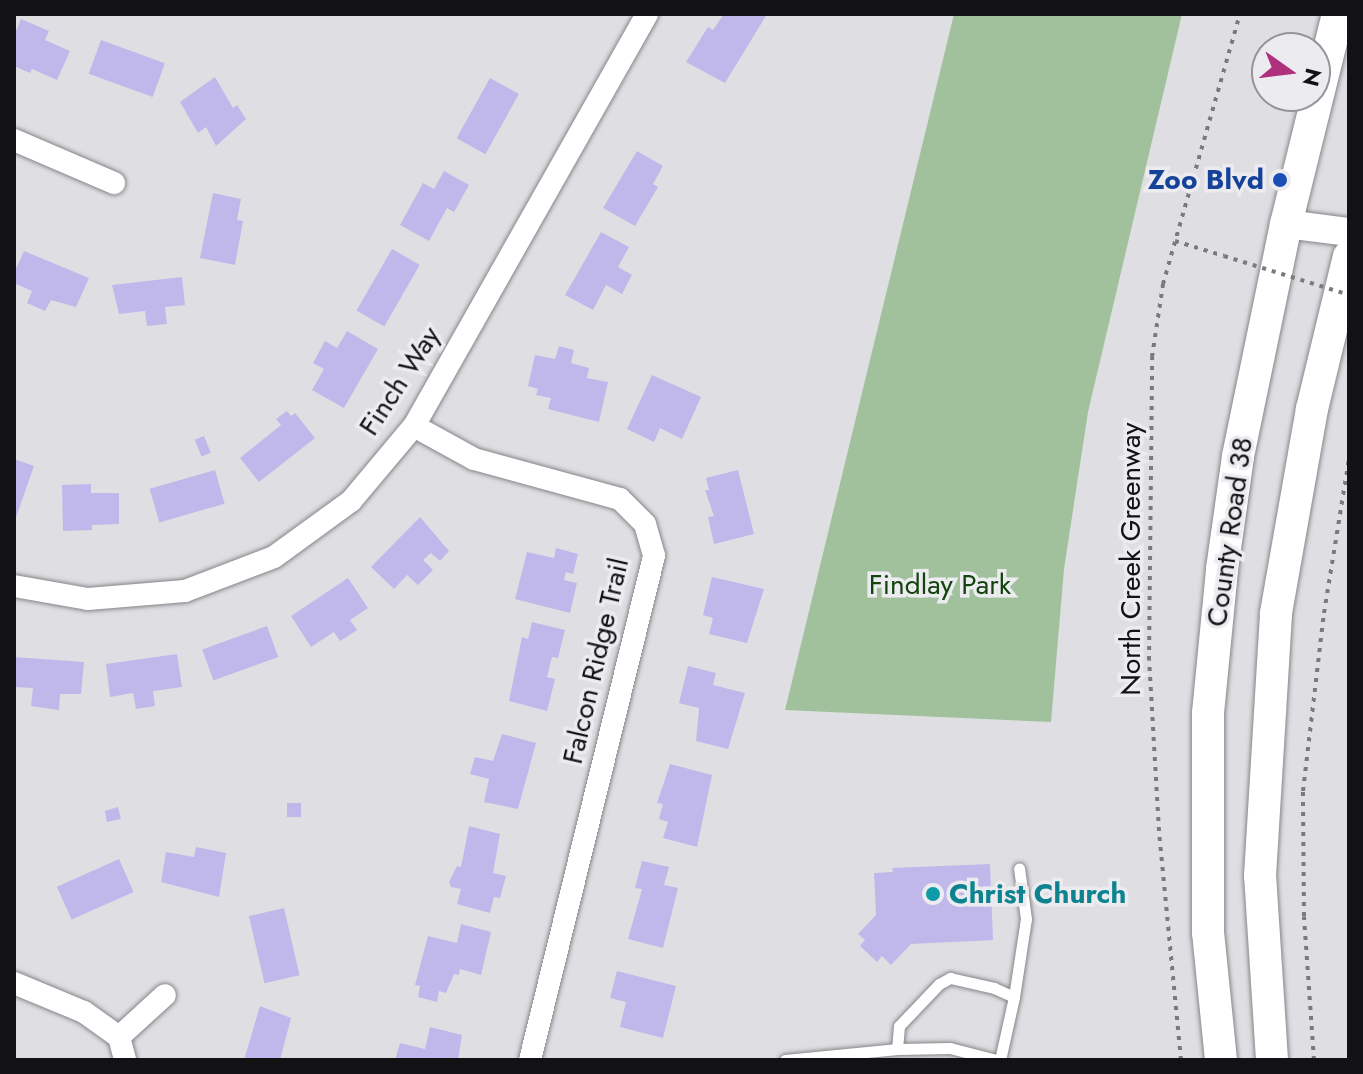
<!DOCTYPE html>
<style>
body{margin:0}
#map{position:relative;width:1363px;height:1074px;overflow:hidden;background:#dfdfe3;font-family:Jost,sans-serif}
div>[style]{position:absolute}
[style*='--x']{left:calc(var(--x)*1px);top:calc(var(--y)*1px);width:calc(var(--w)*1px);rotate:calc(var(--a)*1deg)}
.green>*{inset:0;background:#a1c19c}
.building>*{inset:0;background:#c0b8ea;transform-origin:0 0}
.path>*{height:4px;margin-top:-2px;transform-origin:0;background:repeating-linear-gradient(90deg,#7a7a7d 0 4px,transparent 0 10px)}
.roads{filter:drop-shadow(0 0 2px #86868a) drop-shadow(0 0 2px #86868a)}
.service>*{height:11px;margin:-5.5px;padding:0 5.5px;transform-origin:5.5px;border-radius:5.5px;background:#fff}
.minor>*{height:22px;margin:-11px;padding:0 11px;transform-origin:11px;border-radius:11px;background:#fff}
.tertiary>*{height:28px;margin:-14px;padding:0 14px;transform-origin:14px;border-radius:14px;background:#fff}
.secondary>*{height:32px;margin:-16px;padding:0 16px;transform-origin:16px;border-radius:16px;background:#fff}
.path-bridge>*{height:4px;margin-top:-2px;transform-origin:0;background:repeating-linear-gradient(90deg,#7a7a7d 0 4px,transparent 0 10px)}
.dots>*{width:22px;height:22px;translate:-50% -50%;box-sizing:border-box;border:4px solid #ececf0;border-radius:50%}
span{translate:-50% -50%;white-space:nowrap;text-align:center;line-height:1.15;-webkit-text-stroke:7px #ececf0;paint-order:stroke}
.transit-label{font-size:28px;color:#164399;font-weight:700}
.right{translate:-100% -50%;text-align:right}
.street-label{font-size:28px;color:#121214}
.park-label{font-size:28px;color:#12440c}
.culture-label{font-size:28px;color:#0d838f;font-weight:700}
.left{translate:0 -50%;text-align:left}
.frame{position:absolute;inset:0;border:16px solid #121214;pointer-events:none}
.north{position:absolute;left:1251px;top:32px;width:80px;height:80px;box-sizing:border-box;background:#ececf0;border:2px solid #959598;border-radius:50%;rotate:104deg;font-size:22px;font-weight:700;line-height:32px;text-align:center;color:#121214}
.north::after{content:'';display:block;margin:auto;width:28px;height:36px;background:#b0307d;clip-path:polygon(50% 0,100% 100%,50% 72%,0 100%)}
</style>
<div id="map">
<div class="green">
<div style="clip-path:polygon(954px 14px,1182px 14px,1088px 412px,1064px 569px,1051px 722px,785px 710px)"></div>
</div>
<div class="building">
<div style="clip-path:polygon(724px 14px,767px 14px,725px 83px,686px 62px,708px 27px,713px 30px)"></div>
<div style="clip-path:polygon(21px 19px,49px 31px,45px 40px,70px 51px,57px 80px,32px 69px,30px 73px,14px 66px,14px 36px)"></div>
<div style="left:101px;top:40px;width:68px;height:36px;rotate:20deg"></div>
<div style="clip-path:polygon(215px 77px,233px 108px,237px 105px,246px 119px,216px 146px,206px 127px,198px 133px,180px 102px)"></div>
<div style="left:490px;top:78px;width:33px;height:69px;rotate:29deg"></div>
<div style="clip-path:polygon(637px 151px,663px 166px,653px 184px,658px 187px,635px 226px,603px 208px)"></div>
<div style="clip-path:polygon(444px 171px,469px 185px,454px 212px,447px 208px,429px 241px,400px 225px,423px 183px,434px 189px)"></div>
<div style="clip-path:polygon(213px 193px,241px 199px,237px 220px,243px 221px,235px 265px,200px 258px)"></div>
<div style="clip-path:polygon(601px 232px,629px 247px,618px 267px,632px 275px,622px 294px,606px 285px,593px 310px,565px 295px)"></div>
<div style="left:392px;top:249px;width:32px;height:71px;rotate:30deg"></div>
<div style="clip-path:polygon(24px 251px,89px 278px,76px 307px,51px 300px,45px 311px,27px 303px,32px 291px,14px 283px,14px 273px)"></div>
<div style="clip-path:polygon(182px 277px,185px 305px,165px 307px,167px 324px,147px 326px,145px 311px,119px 314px,112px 285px)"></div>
<div style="clip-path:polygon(347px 331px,378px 349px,344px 408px,312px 390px,324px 369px,313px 363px,325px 341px,337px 348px)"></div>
<div style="clip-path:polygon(559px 346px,574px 350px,571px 363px,589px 368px,587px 378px,608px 382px,599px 422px,548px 409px,551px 398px,536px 395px,538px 389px,528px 386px,535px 355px,555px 359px)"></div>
<div style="clip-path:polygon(652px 375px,701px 397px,682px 439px,660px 428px,654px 442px,627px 429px)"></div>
<div style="clip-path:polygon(287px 411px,291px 416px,295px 413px,315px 438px,259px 482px,240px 458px,281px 425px,276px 419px)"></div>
<div style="left:204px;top:436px;width:18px;height:10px;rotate:68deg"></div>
<div style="clip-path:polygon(14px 459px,34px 466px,14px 523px)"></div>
<div style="left:215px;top:470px;width:35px;height:68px;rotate:74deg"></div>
<div style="clip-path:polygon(738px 470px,754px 534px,714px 544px,708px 517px,714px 516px,705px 490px,709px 490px,706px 478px)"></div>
<div style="clip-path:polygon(91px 484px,91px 493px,119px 493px,119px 524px,92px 525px,92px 530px,63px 531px,62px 485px)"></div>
<div style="clip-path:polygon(420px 517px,449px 551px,440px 561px,431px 553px,423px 560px,433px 570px,418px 585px,407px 575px,394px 589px,371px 567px)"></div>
<div style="clip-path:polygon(556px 548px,578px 554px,573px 574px,566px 572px,564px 580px,577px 583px,570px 613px,515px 599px,527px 552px,554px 558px)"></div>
<div style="clip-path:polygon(712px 577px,764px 589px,747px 643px,709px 634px,713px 618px,703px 615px)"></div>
<div style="clip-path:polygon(348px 578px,368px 608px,350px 620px,357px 630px,340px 641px,334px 632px,311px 647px,291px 616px)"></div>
<div style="clip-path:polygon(532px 622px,565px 630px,558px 658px,552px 657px,547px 677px,555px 679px,547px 711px,509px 701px,522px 637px,528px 639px)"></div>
<div style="left:267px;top:626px;width:33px;height:69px;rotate:70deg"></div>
<div style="clip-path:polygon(177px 654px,182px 687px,153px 691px,155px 706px,136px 709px,133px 693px,110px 697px,106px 664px)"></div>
<div style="clip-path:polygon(14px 657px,84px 662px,81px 694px,60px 694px,59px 710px,31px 706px,33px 688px,14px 687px)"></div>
<div style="clip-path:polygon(688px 666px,716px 673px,713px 685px,745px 693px,728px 749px,696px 741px,699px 708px,679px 703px)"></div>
<div style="clip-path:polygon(502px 734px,536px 743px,518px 809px,484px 802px,489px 779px,470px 774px,475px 757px,493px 761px)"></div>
<div style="clip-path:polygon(670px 764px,712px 775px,697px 847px,663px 838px,668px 822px,659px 819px,663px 804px,657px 803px)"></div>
<div style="left:287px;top:803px;width:14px;height:14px"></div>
<div style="clip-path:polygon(118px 807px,121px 819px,107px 822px,105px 811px)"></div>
<div style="clip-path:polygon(469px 826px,500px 834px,493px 873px,506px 876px,500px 898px,494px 897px,490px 913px,457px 904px,461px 889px,451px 887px,449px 882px,457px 866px,461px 867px)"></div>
<div style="clip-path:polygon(196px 847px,226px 853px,219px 897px,161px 882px,166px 852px,194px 857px)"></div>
<div style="left:119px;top:859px;width:36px;height:68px;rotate:66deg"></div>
<div style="clip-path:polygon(642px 861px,669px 867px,664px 885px,678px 888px,663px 948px,628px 939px,642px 889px,635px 888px)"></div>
<div style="clip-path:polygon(990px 864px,993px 940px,911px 944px,891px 965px,882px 956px,877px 962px,860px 946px,865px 940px,858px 934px,876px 915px,874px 873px,893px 872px,892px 868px)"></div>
<div style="left:284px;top:908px;width:69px;height:36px;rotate:77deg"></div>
<div style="clip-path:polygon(461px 924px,491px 932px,481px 975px,460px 969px,459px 975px,454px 974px,446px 993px,439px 991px,437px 1002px,418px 997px,420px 986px,415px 985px,428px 936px,457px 943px)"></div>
<div style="clip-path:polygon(617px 971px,676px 986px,663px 1038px,620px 1027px,626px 1002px,610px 998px)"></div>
<div style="clip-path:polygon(260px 1006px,291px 1018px,280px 1060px,244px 1060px)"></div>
<div style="clip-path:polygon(430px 1027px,462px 1035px,458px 1060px,395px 1060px,400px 1043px,425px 1049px)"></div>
</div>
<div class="path">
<div style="--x:1175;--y:241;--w:51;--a:17"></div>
<div style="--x:1181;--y:1060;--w:230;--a:-95.5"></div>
<div style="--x:1159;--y:831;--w:171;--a:-93.3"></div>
<div style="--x:1149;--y:660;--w:303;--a:-89.4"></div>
<div style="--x:1152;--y:357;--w:74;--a:-81.4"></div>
<div style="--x:1163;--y:284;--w:281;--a:-74.1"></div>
<div style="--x:1314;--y:1060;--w:144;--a:-94"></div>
<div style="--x:1304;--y:916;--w:125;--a:-90.5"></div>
<div style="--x:1303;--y:791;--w:179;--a:-83.3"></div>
<div style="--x:1324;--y:613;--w:156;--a:-80.8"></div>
</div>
<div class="roads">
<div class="service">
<div style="--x:1014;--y:997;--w:79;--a:-81.3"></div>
<div style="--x:1026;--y:919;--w:51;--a:-97.8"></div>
<div style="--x:897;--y:1049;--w:53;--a:-1.1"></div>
<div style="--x:950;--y:1048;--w:48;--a:14.6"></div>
<div style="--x:785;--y:1060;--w:113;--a:-5.6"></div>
<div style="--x:897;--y:1049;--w:23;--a:-85"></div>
<div style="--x:899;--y:1026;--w:58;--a:-46.4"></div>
<div style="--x:939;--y:984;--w:13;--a:-29"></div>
<div style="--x:950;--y:978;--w:45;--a:12.8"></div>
<div style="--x:994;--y:988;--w:22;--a:24"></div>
<div style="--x:1014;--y:997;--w:65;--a:102.5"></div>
</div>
<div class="minor">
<div style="--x:14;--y:140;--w:109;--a:23.3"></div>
<div style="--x:414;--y:426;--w:68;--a:28.8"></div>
<div style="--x:474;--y:459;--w:151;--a:15.3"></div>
<div style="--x:620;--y:499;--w:35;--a:45"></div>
<div style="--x:645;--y:524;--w:33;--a:74"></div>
<div style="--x:654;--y:556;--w:519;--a:103.82"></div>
<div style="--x:14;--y:586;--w:75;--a:10"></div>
<div style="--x:88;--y:599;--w:97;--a:-4.7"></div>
<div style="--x:185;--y:591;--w:95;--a:-20.9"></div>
<div style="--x:274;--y:557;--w:95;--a:-36"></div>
<div style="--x:351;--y:501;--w:98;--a:-50"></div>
<div style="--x:414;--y:426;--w:473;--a:-60.5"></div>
<div style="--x:14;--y:983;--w:76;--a:22.5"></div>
<div style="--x:84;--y:1012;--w:43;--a:35.5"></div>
<div style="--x:119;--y:1037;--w:62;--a:-42.4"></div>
<div style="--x:119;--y:1037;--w:24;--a:75"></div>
</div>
<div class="tertiary">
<div style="--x:1286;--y:224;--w:64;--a:7.2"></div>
</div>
<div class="secondary">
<div style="--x:1221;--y:1060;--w:128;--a:-95.8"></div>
<div style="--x:1208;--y:933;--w:220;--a:-90"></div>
<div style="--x:1208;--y:713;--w:145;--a:-84.4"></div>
<div style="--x:1222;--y:569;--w:114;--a:-81.9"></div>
<div style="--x:1238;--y:456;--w:237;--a:-78.3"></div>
<div style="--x:1286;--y:224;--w:216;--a:-76.1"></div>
<div style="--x:1272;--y:1060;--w:184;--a:-93.7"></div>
<div style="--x:1260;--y:876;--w:263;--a:-86.5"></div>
<div style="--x:1276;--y:613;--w:207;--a:-80"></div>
<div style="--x:1312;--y:409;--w:157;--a:-76.4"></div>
</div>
</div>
<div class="path-bridge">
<div style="--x:1224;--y:256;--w:131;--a:17.3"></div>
</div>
<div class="dots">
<div style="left:1280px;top:180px;background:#1a4fb4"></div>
<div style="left:933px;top:894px;background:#0f9aa8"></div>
</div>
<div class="transit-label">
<span class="right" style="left:1264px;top:180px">Zoo Blvd</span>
</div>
<div class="street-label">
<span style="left:400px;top:381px;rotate:-57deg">Finch Way</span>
<span style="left:1230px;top:532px;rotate:-82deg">County Road 38</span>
<span style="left:1131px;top:559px;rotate:-90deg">North Creek Greenway</span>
<span style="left:596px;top:661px;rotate:-77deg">Falcon Ridge Trail</span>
</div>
<div class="park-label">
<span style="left:940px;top:585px">Findlay Park</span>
</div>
<div class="culture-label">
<span class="left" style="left:949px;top:894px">Christ Church</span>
</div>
<div class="frame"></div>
<div class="north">N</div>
</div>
